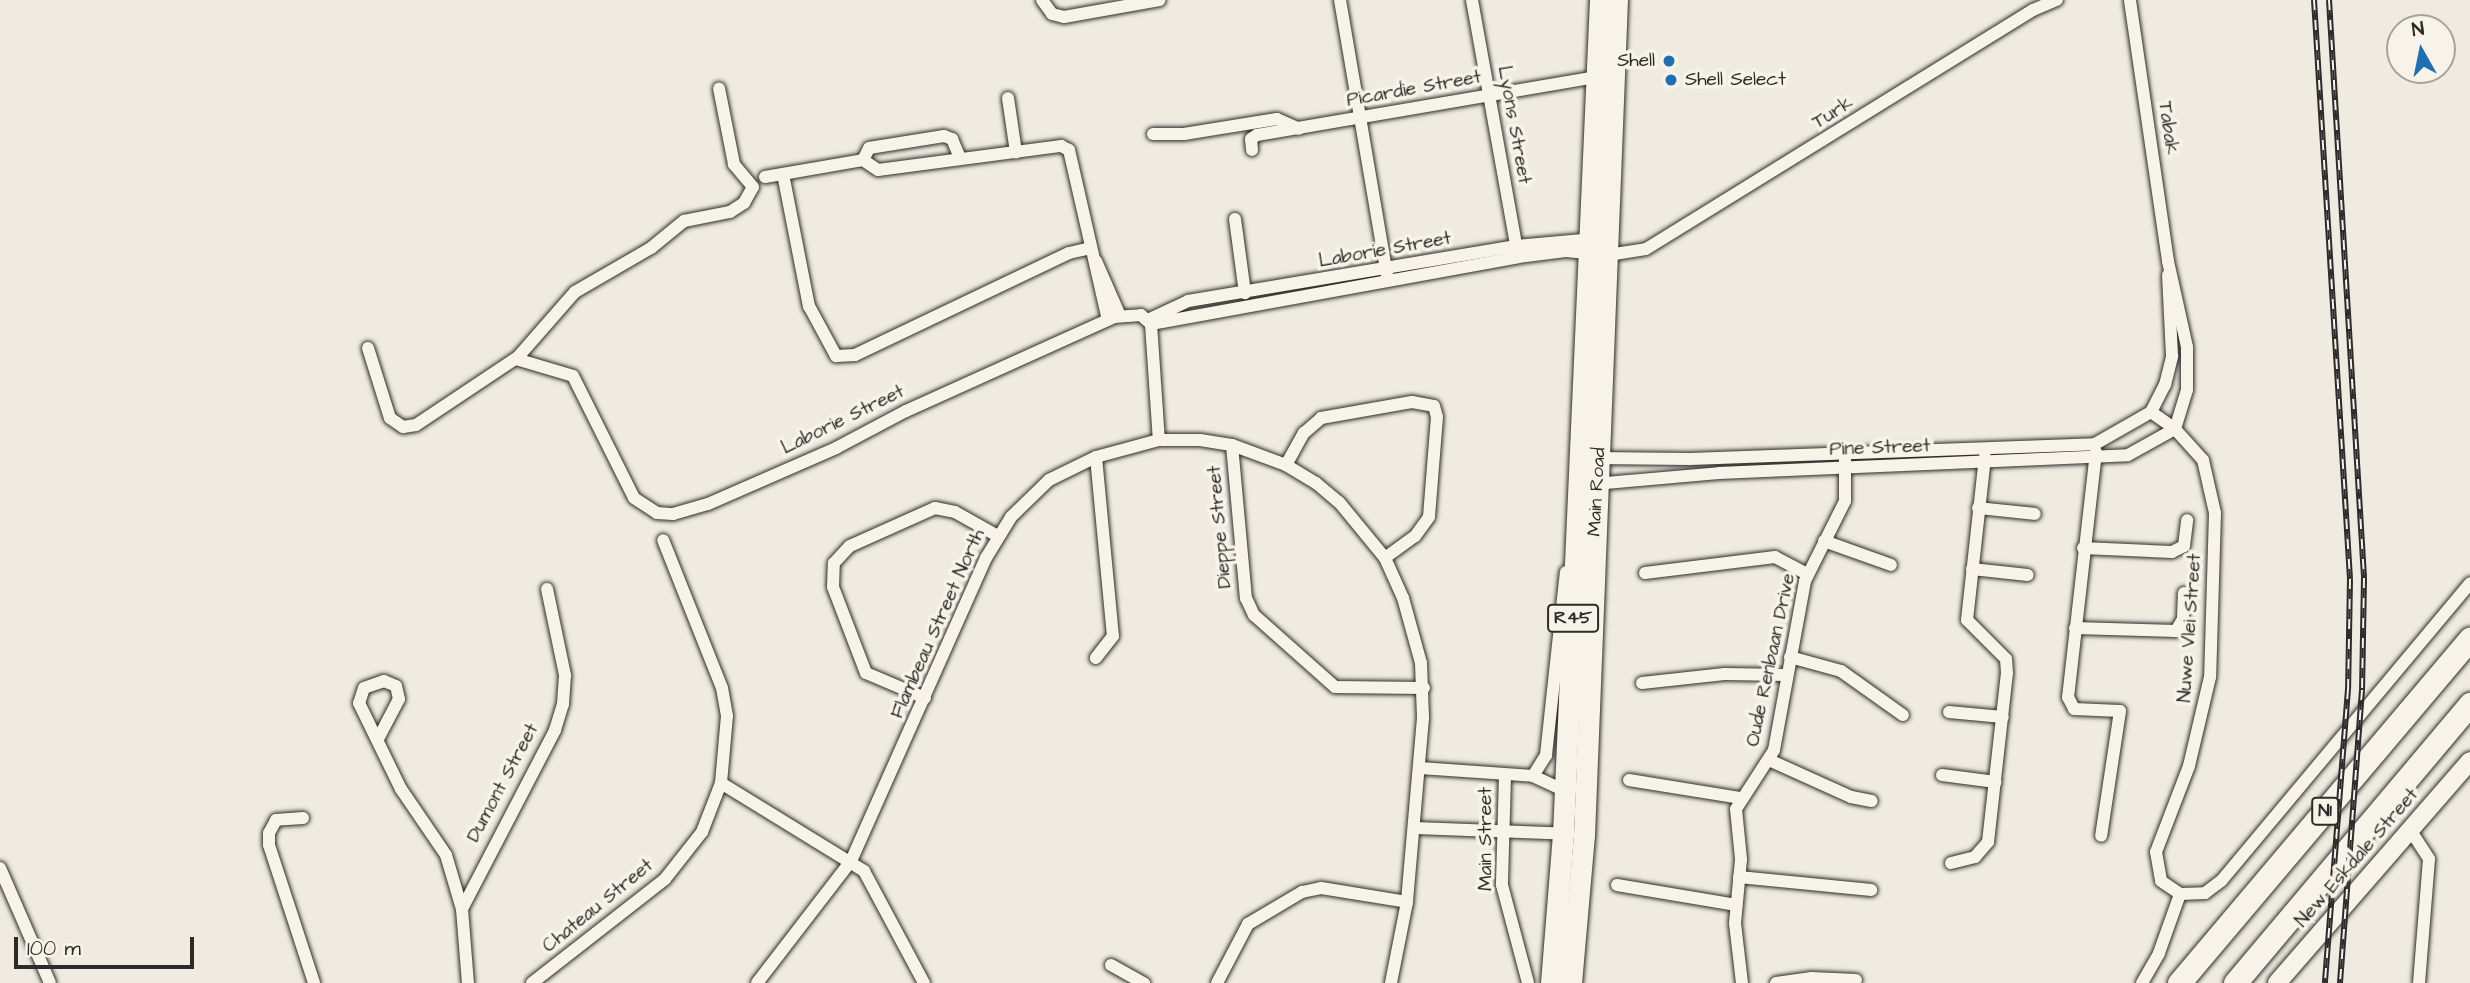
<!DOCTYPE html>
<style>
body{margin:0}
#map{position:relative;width:2470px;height:983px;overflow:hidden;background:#efebe0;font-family:"Architects Daughter",sans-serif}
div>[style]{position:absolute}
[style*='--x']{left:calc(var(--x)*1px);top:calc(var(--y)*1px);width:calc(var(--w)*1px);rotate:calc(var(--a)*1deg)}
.roads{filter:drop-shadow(0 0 2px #2b2b2b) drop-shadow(0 0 2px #2b2b2b)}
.street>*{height:12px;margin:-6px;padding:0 6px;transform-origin:6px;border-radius:6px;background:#f7f3e8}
.secondary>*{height:18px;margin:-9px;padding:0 9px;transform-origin:9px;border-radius:9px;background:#f7f3e8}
.primary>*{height:21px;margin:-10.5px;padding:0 10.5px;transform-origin:10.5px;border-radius:10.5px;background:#f7f3e8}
.highway>*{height:23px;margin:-11.5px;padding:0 11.5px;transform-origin:11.5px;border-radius:11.5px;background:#f7f3e8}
.rail>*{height:6px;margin-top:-3px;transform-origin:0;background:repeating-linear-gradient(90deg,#f7f3e8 0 10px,#2b2b2b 0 20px);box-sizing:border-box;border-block:2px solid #2b2b2b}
.dots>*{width:19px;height:19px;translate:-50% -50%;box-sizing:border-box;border:4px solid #f7f3e8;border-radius:50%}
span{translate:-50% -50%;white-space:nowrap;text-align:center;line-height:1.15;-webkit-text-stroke:7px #f7f3e8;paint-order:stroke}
.shield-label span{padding:2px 5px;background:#f7f3e8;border:2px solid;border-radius:5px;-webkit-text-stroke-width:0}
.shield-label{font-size:18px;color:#2b2b2b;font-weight:700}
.poi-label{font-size:19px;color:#2b2b2b}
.right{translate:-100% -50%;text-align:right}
.left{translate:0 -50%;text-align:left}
.street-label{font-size:19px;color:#2b2b2b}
.north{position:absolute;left:2386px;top:14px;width:70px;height:70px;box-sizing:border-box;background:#f7f3e8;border:2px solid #a5a39c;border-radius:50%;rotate:351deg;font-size:19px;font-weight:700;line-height:28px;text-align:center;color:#2b2b2b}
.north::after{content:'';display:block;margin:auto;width:24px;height:32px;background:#1f6fb2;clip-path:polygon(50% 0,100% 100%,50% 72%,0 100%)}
.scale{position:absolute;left:14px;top:937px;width:180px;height:32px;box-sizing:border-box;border:4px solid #2b2b2b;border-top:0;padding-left:9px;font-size:21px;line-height:24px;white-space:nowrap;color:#2b2b2b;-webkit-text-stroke:5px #f7f3e8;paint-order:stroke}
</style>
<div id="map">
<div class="roads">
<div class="street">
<div style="--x:1042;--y:0;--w:17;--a:54"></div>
<div style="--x:1052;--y:14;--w:12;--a:14"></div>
<div style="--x:1064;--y:17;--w:97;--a:-10.1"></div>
<div style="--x:1340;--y:0;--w:280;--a:80.3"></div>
<div style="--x:1472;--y:0;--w:255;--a:79.8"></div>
<div style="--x:1008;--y:98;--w:55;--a:81.6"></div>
<div style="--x:1153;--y:134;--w:31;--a:0"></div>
<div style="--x:1184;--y:134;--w:94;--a:-9.2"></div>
<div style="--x:1277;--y:119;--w:24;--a:24"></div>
<div style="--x:1252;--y:150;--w:11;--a:-95"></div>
<div style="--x:1251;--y:139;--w:7;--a:-34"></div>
<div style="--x:1257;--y:135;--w:345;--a:-9.7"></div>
<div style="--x:863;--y:160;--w:18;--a:34"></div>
<div style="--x:878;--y:170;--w:185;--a:-7.5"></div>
<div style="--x:1061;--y:146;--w:9;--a:27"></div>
<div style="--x:1069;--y:150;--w:174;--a:77.1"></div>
<div style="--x:863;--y:160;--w:13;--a:-63"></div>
<div style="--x:869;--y:148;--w:76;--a:-9.1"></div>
<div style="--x:944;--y:136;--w:9;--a:21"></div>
<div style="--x:952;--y:139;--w:21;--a:67"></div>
<div style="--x:783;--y:174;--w:135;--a:78.9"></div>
<div style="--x:809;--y:306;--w:57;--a:61.6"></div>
<div style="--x:836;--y:356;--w:19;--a:-3"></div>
<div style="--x:855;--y:355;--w:237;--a:-25.5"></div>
<div style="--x:1069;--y:253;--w:22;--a:-13"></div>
<div style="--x:765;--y:177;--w:99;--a:-9.8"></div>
<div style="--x:1235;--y:219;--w:75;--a:82.3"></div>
<div style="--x:1096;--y:261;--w:60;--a:66.4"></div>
<div style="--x:1150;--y:319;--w:42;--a:-25.3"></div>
<div style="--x:1188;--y:301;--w:333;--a:-9.5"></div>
<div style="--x:1516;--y:246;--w:78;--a:-5.1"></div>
<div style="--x:1151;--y:324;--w:373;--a:-10.3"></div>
<div style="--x:1518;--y:257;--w:48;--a:-7.1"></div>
<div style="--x:1566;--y:251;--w:42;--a:5.4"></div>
<div style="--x:1608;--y:255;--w:38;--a:-9"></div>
<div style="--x:1646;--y:249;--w:455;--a:-31.7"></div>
<div style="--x:2033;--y:10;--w:26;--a:-23"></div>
<div style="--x:1151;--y:324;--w:116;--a:86.1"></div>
<div style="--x:368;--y:348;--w:73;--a:72.6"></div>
<div style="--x:390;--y:418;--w:16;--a:35"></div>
<div style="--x:403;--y:427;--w:13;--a:-9"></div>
<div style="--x:416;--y:425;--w:123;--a:-33.7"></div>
<div style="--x:518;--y:357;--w:86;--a:-48.8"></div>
<div style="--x:575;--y:292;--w:88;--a:-30.1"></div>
<div style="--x:651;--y:248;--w:43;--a:-39.3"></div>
<div style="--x:684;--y:221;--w:47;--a:-11.1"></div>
<div style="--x:730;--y:212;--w:17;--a:-33"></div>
<div style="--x:744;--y:203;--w:18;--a:-61"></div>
<div style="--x:753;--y:187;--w:30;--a:-130"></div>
<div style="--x:734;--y:164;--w:77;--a:-101.2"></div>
<div style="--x:516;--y:359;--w:59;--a:16.6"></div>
<div style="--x:573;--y:376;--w:136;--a:63.4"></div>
<div style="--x:634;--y:498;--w:27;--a:33"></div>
<div style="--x:657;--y:513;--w:16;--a:4"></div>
<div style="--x:673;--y:514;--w:36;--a:-16"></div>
<div style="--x:708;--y:504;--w:140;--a:-23.6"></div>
<div style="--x:836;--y:448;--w:79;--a:-27.9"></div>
<div style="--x:906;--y:411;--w:228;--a:-24.3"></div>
<div style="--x:1114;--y:317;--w:27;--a:-4"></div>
<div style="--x:1141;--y:315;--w:13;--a:42"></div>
<div style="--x:2151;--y:412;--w:29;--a:35"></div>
<div style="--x:2175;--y:429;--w:42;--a:47.9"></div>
<div style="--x:2203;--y:460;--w:54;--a:77.2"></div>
<div style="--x:2215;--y:513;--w:164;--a:91.7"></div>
<div style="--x:2210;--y:677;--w:91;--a:103.3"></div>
<div style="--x:2189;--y:766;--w:92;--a:111"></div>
<div style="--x:2156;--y:852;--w:29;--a:80"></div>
<div style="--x:2161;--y:881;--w:23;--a:34"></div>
<div style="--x:1232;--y:445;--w:154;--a:84.8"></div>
<div style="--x:1246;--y:598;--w:19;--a:65"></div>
<div style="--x:1254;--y:615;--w:108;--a:41.6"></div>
<div style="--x:1335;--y:687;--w:89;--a:0.6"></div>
<div style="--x:2096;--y:452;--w:247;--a:96.5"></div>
<div style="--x:2068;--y:697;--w:13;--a:63"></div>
<div style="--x:2074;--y:709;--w:46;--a:2.5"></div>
<div style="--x:2120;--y:711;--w:126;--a:98.6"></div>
<div style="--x:1096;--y:457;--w:180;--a:84.6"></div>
<div style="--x:1113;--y:636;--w:28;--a:128"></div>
<div style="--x:1595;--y:458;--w:95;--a:0.6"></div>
<div style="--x:1690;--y:459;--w:405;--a:-2.1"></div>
<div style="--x:2095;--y:444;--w:64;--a:-29.7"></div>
<div style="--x:2151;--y:412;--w:30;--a:-63"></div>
<div style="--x:2165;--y:385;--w:30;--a:-76"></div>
<div style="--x:2172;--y:356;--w:81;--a:-92.8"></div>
<div style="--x:1286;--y:465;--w:37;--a:-61"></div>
<div style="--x:1304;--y:433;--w:23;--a:-41"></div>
<div style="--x:1321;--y:418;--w:92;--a:-10"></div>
<div style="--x:1412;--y:402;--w:22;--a:10"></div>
<div style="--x:1434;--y:406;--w:11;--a:75"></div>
<div style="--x:1437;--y:417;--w:100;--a:94.6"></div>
<div style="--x:1429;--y:517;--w:24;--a:126"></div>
<div style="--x:1415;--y:536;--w:37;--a:144"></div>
<div style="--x:1594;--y:484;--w:125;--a:-5"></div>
<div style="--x:1719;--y:473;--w:409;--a:-2.5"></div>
<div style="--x:2128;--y:455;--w:54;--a:-29"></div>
<div style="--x:2175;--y:429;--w:41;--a:-72.9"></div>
<div style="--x:2187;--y:390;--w:43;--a:-90"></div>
<div style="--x:2187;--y:347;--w:88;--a:-102.5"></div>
<div style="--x:2168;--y:261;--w:264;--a:-98.3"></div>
<div style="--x:1978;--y:508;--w:57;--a:6"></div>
<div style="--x:1824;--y:541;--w:71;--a:19.7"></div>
<div style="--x:2083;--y:548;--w:89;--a:2.6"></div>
<div style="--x:2172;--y:552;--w:13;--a:-27"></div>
<div style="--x:2184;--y:546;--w:26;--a:-83"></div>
<div style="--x:1972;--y:569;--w:56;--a:6.1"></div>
<div style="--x:1645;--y:573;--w:131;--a:-7"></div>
<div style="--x:1775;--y:557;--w:36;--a:28"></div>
<div style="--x:2075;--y:628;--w:101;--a:1.7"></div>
<div style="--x:2176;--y:631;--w:14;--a:-60"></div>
<div style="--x:2183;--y:619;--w:26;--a:-88"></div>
<div style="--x:1790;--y:657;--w:53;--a:15.4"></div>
<div style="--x:1841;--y:671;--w:76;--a:35.4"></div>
<div style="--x:1642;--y:683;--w:83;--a:-6.2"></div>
<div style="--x:1725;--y:674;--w:62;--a:0.9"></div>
<div style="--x:925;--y:698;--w:64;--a:-157"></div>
<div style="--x:866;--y:673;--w:92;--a:-111"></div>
<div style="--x:833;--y:587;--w:24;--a:-88"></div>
<div style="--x:834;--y:563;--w:23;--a:-47"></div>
<div style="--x:850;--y:546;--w:93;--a:-24.1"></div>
<div style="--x:935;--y:508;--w:20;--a:11"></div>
<div style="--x:955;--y:512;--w:49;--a:29.2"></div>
<div style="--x:1949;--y:712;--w:54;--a:5.3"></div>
<div style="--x:378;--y:739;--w:45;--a:-62.3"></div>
<div style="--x:399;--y:699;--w:13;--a:-103"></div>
<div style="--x:396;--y:686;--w:13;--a:-157"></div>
<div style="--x:384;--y:681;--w:21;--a:161"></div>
<div style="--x:364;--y:688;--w:16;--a:108"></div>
<div style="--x:359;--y:703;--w:96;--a:64"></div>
<div style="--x:401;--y:789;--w:80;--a:55.7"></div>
<div style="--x:446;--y:855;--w:56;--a:73.5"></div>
<div style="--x:462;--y:909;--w:74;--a:85.4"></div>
<div style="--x:1769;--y:760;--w:90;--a:24.3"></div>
<div style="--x:1851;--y:797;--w:21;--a:11"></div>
<div style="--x:1420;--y:768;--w:113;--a:4"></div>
<div style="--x:1533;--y:776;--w:40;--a:25"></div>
<div style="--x:1505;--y:775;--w:110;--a:91.6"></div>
<div style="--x:1502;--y:885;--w:101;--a:75.1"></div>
<div style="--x:1942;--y:775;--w:54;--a:7.4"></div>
<div style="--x:1533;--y:776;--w:25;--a:-58"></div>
<div style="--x:1546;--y:755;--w:184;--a:-83.8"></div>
<div style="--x:1629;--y:780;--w:112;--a:9.2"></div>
<div style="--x:721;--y:783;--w:168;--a:31.6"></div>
<div style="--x:864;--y:871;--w:127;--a:61.8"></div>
<div style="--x:303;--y:818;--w:27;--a:176"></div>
<div style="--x:276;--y:820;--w:15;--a:118"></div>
<div style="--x:269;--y:833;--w:12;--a:90"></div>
<div style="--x:269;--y:845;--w:145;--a:71.9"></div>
<div style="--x:1415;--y:828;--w:153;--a:2.2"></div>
<div style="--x:2409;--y:828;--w:37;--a:57"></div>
<div style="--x:2429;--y:859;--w:124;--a:94.6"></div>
<div style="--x:1951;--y:863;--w:25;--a:-14"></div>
<div style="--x:1975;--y:857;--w:20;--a:-49"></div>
<div style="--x:1988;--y:842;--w:170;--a:-83.6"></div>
<div style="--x:2007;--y:673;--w:14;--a:-94"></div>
<div style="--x:2006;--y:659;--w:55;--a:-135"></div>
<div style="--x:1967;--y:620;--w:164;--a:-83.7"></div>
<div style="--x:0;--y:868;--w:125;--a:66.5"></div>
<div style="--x:1739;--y:877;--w:133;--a:5.6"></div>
<div style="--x:1617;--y:885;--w:121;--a:9.5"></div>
<div style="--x:462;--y:909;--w:202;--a:-62.5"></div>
<div style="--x:555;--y:730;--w:27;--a:-73"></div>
<div style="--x:563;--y:704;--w:29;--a:-86"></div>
<div style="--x:565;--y:675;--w:88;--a:-101.8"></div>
<div style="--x:1111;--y:965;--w:38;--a:29"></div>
<div style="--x:532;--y:983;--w:169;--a:-38"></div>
<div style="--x:665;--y:879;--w:60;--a:-51.8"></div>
<div style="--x:702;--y:832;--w:53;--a:-68.8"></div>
<div style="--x:721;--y:783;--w:67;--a:-84.9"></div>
<div style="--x:727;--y:716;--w:28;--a:-100"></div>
<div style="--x:722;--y:688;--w:159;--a:-111.7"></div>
<div style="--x:757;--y:983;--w:154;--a:-52.4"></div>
<div style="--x:851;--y:861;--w:332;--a:-66"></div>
<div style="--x:986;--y:558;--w:48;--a:-58.6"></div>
<div style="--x:1011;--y:517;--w:53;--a:-44.2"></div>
<div style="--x:1049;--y:480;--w:52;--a:-26.1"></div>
<div style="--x:1096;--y:457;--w:65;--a:-15.1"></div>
<div style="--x:1159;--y:440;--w:41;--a:0"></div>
<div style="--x:1200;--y:440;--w:32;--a:9"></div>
<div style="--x:1232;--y:445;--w:58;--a:20.3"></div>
<div style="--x:1286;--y:465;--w:35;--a:31"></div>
<div style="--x:1316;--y:483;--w:30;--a:40"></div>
<div style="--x:1339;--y:502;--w:72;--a:50.6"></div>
<div style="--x:1385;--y:558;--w:44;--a:65.8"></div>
<div style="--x:1403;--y:598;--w:67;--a:74.5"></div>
<div style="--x:1421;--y:663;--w:55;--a:87.9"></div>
<div style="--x:1423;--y:718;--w:185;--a:95"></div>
<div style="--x:1407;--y:902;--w:83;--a:101.2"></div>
<div style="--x:1217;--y:983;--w:67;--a:-62.3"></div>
<div style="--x:1248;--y:924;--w:63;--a:-30.7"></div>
<div style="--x:1302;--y:892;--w:19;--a:-12"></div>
<div style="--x:1321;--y:888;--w:87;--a:9.2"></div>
<div style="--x:1742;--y:983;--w:60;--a:-96.7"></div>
<div style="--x:1735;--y:923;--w:64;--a:-84.6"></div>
<div style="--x:1741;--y:859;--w:50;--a:-95.7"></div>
<div style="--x:1736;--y:809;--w:70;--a:-57.2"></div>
<div style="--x:1774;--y:750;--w:172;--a:-79.6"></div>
<div style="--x:1805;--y:581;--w:89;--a:-63.4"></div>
<div style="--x:1845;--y:501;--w:41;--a:-90"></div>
<div style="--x:1776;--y:983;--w:36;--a:-8"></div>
<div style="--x:1812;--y:978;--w:44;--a:2.6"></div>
<div style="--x:2142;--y:983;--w:34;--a:-60"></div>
<div style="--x:2159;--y:953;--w:63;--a:-70.4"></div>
<div style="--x:2180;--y:894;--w:25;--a:-2"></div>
<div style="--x:2205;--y:893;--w:21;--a:-37"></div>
<div style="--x:2222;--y:880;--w:387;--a:-50.1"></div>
</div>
<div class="secondary">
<div style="--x:2277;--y:983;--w:294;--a:-49"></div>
</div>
<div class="primary">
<div style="--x:1551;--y:983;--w:149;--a:-85.4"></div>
<div style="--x:1563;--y:834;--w:835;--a:-87.46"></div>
<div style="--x:1571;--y:983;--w:149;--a:-85"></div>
<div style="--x:1584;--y:835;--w:836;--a:-87.74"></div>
</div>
<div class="highway">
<div style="--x:2179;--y:983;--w:451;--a:-49.8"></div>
<div style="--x:2235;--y:983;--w:365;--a:-49.9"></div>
</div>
</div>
<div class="rail">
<div style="--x:2314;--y:0;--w:580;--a:86.44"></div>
<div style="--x:2350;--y:579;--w:110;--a:91"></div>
<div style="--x:2348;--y:689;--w:295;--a:94.5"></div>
<div style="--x:2329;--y:0;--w:579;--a:86.53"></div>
<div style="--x:2364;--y:578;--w:112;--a:91"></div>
<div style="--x:2362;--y:690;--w:294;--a:94.3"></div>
</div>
<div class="dots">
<div style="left:1669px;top:61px;background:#1f6fb2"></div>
<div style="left:1671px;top:80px;background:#1f6fb2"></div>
</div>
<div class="shield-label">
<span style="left:1573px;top:618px">R45</span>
<span style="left:2325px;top:811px">N1</span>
</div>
<div class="poi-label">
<span class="right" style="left:1655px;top:61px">Shell</span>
<span class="left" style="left:1685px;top:80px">Shell Select</span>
</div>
<div class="street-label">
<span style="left:1414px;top:89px;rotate:-10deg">Picardie Street</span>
<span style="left:1833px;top:113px;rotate:-32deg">Turk</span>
<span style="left:1514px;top:125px;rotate:80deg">Lyons Street</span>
<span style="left:2168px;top:128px;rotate:82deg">Tabak</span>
<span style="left:1385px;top:250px;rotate:-10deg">Laborie Street</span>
<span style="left:843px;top:420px;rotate:-26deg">Laborie Street</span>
<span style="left:1880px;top:448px;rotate:-2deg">Pine Street</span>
<span style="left:1597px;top:492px;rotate:-87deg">Main Road</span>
<span style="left:1220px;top:527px;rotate:-95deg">Dieppe Street</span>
<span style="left:938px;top:624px;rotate:-66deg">Flambeau Street North</span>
<span style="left:2190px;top:628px;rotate:-86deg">Nuwe Vlei Street</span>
<span style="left:1771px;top:660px;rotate:-78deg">Oude Renbaan Drive</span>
<span style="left:503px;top:783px;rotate:-62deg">Dumont Street</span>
<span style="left:1486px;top:839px;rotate:-90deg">Main Street</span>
<span style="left:2357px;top:858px;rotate:-49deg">New Eskdale Street</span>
<span style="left:598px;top:906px;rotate:-39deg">Chateau Street</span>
</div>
<div class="north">N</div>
<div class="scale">100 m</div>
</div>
